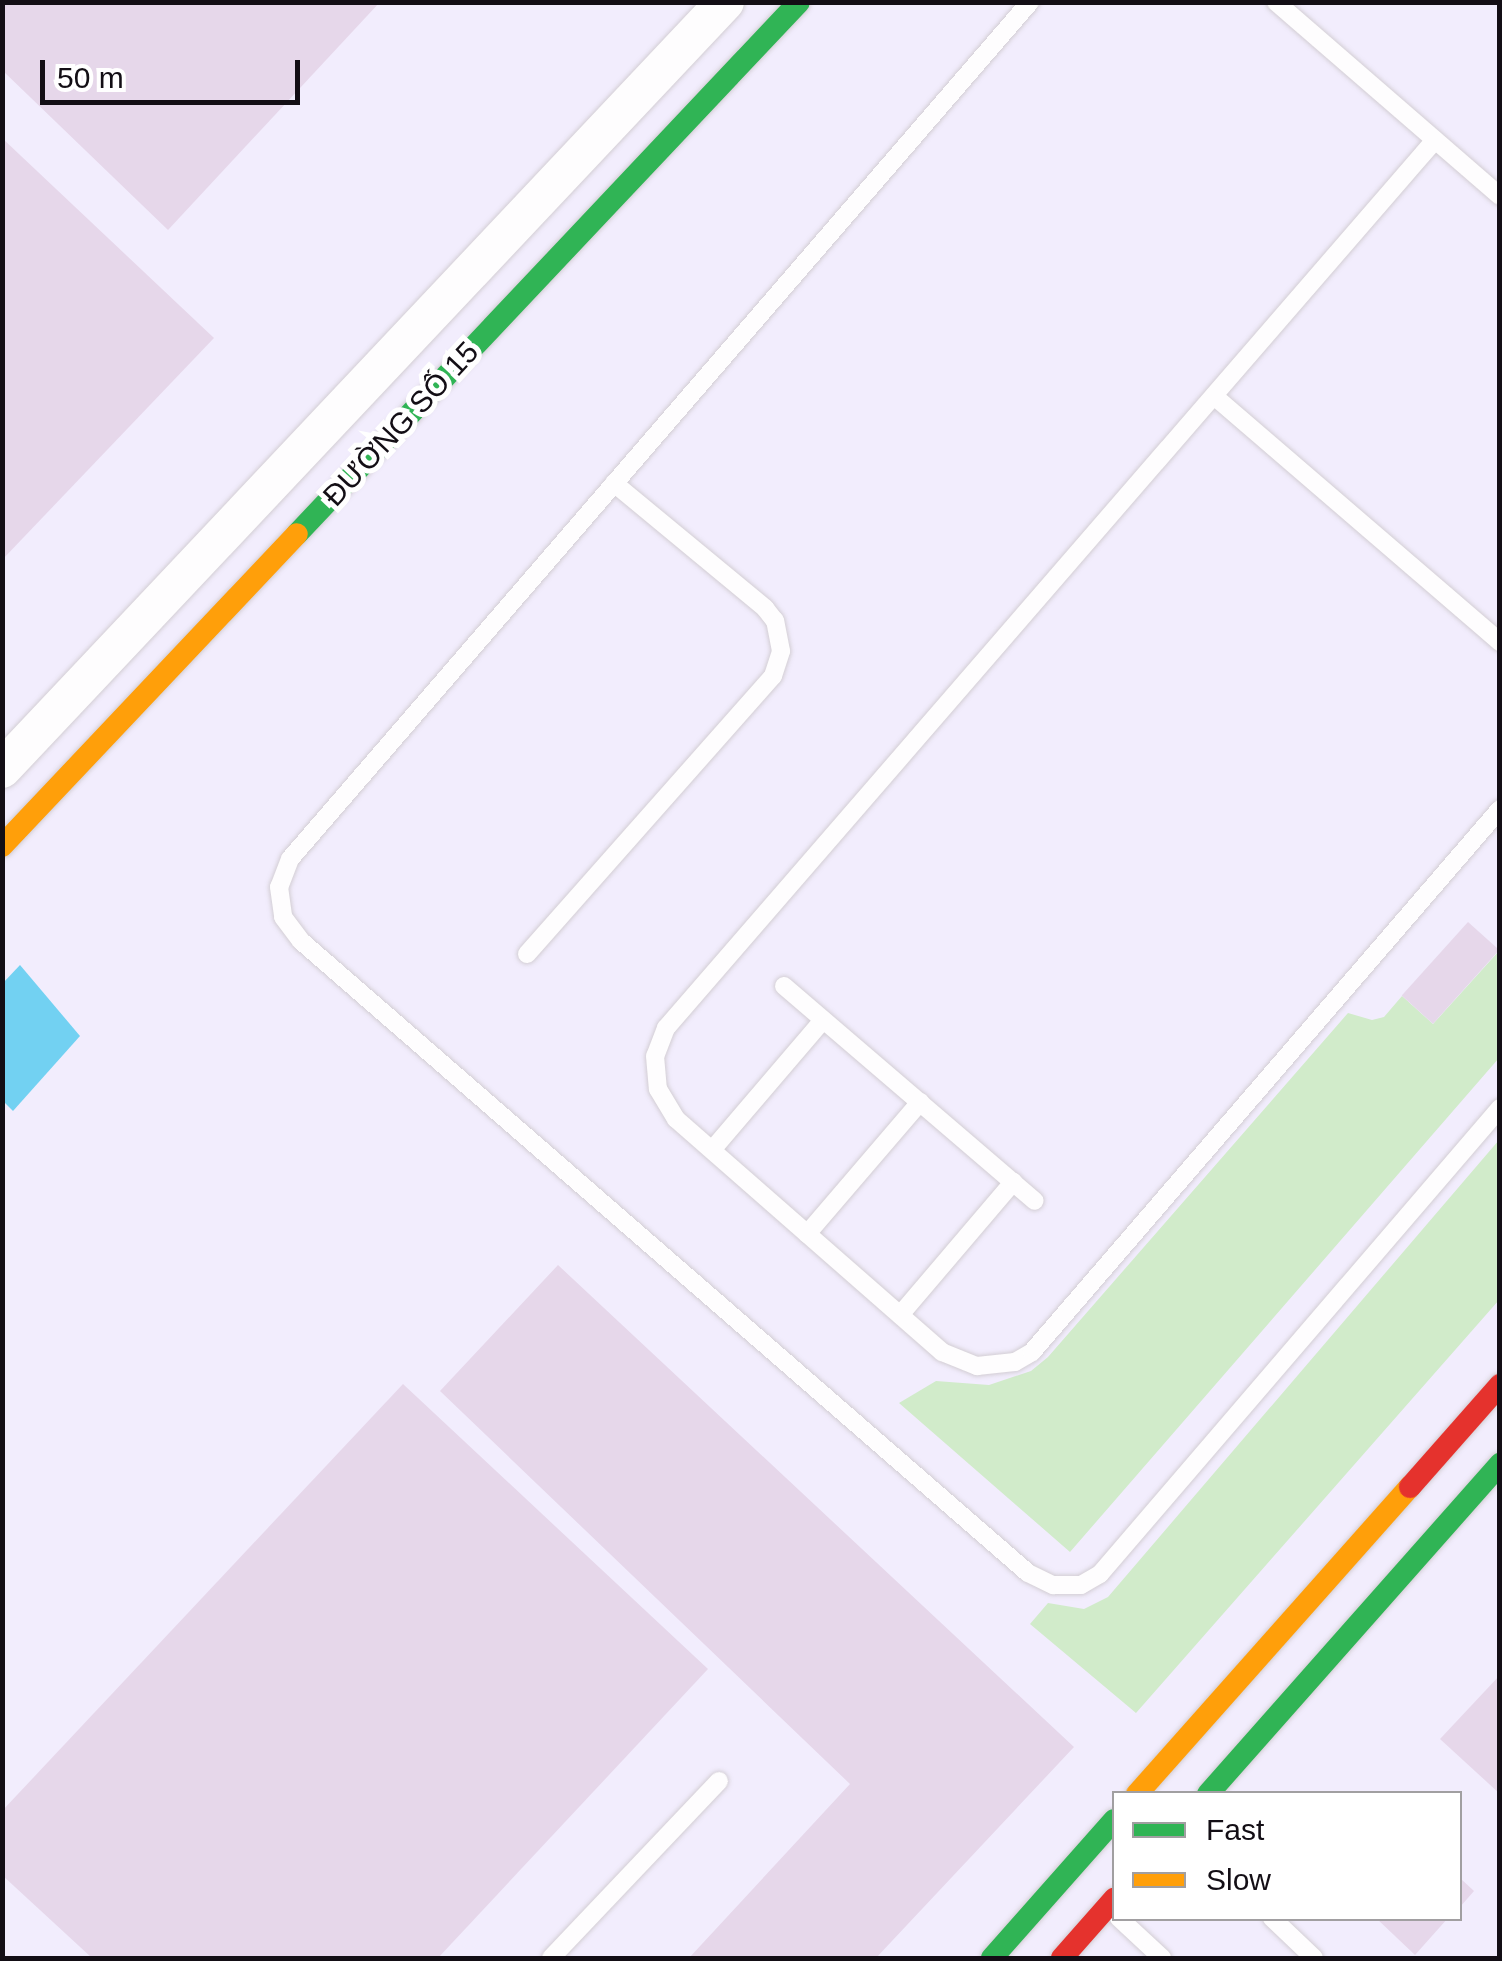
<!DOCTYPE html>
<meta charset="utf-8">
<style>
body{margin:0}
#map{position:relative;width:1502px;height:1961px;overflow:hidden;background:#faf4fb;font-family:Helvetica,sans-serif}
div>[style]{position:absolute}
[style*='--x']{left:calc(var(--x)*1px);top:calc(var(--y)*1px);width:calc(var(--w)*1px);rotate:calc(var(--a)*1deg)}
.industrial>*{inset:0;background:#f2edfd}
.green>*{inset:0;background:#d1ebca}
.water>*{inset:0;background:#72d1f2}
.building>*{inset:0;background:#e6d7ea;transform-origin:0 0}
.roads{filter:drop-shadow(0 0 2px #d3ced4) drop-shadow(0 0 2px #d3ced4)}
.lane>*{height:18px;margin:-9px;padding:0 9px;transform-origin:9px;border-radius:9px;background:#fefdfe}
.street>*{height:38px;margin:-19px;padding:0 19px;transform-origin:19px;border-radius:19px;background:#fefdfe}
.fast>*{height:22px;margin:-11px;padding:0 11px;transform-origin:11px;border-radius:11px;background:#30b455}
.slow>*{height:22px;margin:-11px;padding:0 11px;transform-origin:11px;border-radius:11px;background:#ff9f0a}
.jam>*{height:22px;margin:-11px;padding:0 11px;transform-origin:11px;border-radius:11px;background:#e5322d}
span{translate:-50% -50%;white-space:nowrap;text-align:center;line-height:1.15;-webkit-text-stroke:10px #fff;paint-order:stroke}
.street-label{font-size:30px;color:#130e15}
.frame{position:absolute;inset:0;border:5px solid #130e15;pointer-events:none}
.legend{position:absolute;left:1112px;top:1791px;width:350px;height:130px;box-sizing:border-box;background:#fff;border:2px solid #a19fa1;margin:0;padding:12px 18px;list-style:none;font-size:30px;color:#130e15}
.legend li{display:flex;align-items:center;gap:20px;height:50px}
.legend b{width:50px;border:2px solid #a19fa1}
.scale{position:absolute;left:40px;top:60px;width:260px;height:45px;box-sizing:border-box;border:5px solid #130e15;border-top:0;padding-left:12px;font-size:30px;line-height:35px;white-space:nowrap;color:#130e15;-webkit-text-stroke:8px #fff;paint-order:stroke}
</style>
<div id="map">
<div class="industrial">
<div style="clip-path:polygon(evenodd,3px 3px,1499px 3px,1499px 1958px,3px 1958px,3px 3px,1114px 1794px,1460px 1794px,1460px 1918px,1114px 1918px,1114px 1794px)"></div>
</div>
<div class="green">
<div style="clip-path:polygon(1499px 951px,1499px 1058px,1070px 1552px,899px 1403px,936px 1381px,989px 1385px,1031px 1371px,1048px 1357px,1348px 1013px,1372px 1020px,1384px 1017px,1402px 996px,1433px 1024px)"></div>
<div style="clip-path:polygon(1499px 1140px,1499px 1300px,1136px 1713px,1030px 1624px,1048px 1603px,1084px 1609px,1108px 1597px)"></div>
</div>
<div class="water">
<div style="clip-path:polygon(20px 965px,80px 1036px,13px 1111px,3px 1101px,3px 983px)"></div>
</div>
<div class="building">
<div style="clip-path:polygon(2px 2px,380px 2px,168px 230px,2px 70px)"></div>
<div style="clip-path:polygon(2px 138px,214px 338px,2px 560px)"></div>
<div style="left:1468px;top:922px;width:42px;height:99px;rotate:42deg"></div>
<div style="clip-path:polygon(558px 1265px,1074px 1747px,876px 1958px,689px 1958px,850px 1784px,440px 1391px)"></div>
<div style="clip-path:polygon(403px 1384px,708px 1669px,438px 1958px,92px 1958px,2px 1875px,2px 1811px)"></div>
<div style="clip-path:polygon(1500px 1675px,1500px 1794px,1440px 1739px)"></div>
<div style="clip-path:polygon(1460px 1878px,1474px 1891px,1460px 1907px)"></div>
<div style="clip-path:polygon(1376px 1918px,1448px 1918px,1415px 1955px)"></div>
</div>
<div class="roads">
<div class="lane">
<div style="--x:1030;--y:2;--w:1132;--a:130.81"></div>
<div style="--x:290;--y:859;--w:30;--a:111"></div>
<div style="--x:279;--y:887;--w:30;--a:82"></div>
<div style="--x:283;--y:917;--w:30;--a:53"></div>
<div style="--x:301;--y:941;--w:963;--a:41"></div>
<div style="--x:1028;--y:1573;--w:28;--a:26"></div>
<div style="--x:1053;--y:1585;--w:28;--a:0"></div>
<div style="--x:1081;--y:1585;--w:22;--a:-30"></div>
<div style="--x:1100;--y:1574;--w:614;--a:-49.36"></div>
<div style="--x:1276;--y:2;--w:296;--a:40.9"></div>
<div style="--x:1435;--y:140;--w:1175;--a:130.89"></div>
<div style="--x:666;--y:1028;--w:30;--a:111"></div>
<div style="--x:655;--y:1056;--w:33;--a:85"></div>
<div style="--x:658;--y:1089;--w:35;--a:59"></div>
<div style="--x:676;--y:1119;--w:354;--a:41.2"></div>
<div style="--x:942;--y:1352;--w:38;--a:22"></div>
<div style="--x:977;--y:1366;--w:38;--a:-6"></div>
<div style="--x:1015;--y:1362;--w:20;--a:-30"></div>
<div style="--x:1032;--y:1352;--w:717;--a:-49.24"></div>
<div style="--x:1214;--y:396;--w:377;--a:40.7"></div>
<div style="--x:527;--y:954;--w:371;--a:-48.5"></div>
<div style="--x:773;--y:676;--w:26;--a:-72"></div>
<div style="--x:781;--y:651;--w:31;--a:-101"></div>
<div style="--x:775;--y:621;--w:16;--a:-128"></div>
<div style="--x:765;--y:608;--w:196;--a:-140.4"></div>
<div style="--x:784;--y:986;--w:330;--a:40.6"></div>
<div style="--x:712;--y:1150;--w:171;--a:-49.5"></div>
<div style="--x:807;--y:1234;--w:174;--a:-49.4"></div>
<div style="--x:900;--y:1315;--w:175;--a:-49.6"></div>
<div style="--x:1119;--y:1918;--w:59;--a:42.9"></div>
<div style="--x:1272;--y:1918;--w:58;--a:43.6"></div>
<div style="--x:551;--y:1958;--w:244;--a:-46.5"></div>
</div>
<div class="street">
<div style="--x:2;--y:769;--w:1054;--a:-46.69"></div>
</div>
<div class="fast">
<div style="--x:297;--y:534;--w:731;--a:-46.66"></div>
<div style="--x:1208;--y:1794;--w:441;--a:-48.5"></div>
<div style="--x:992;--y:1958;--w:184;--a:-48.5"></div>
</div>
<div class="slow">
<div style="--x:2;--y:846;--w:429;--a:-46.6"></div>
<div style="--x:1137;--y:1794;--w:411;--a:-48.4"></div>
</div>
<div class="jam">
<div style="--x:1410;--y:1487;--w:136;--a:-48.6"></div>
<div style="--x:1062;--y:1958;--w:79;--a:-48.6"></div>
</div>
</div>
<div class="street-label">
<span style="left:401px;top:424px;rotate:-47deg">ĐƯỜNG SỐ 15</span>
</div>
<div class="frame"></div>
<ul class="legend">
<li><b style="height:12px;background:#30b455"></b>Fast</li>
<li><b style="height:12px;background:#ff9f0a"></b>Slow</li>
</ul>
<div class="scale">50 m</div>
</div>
